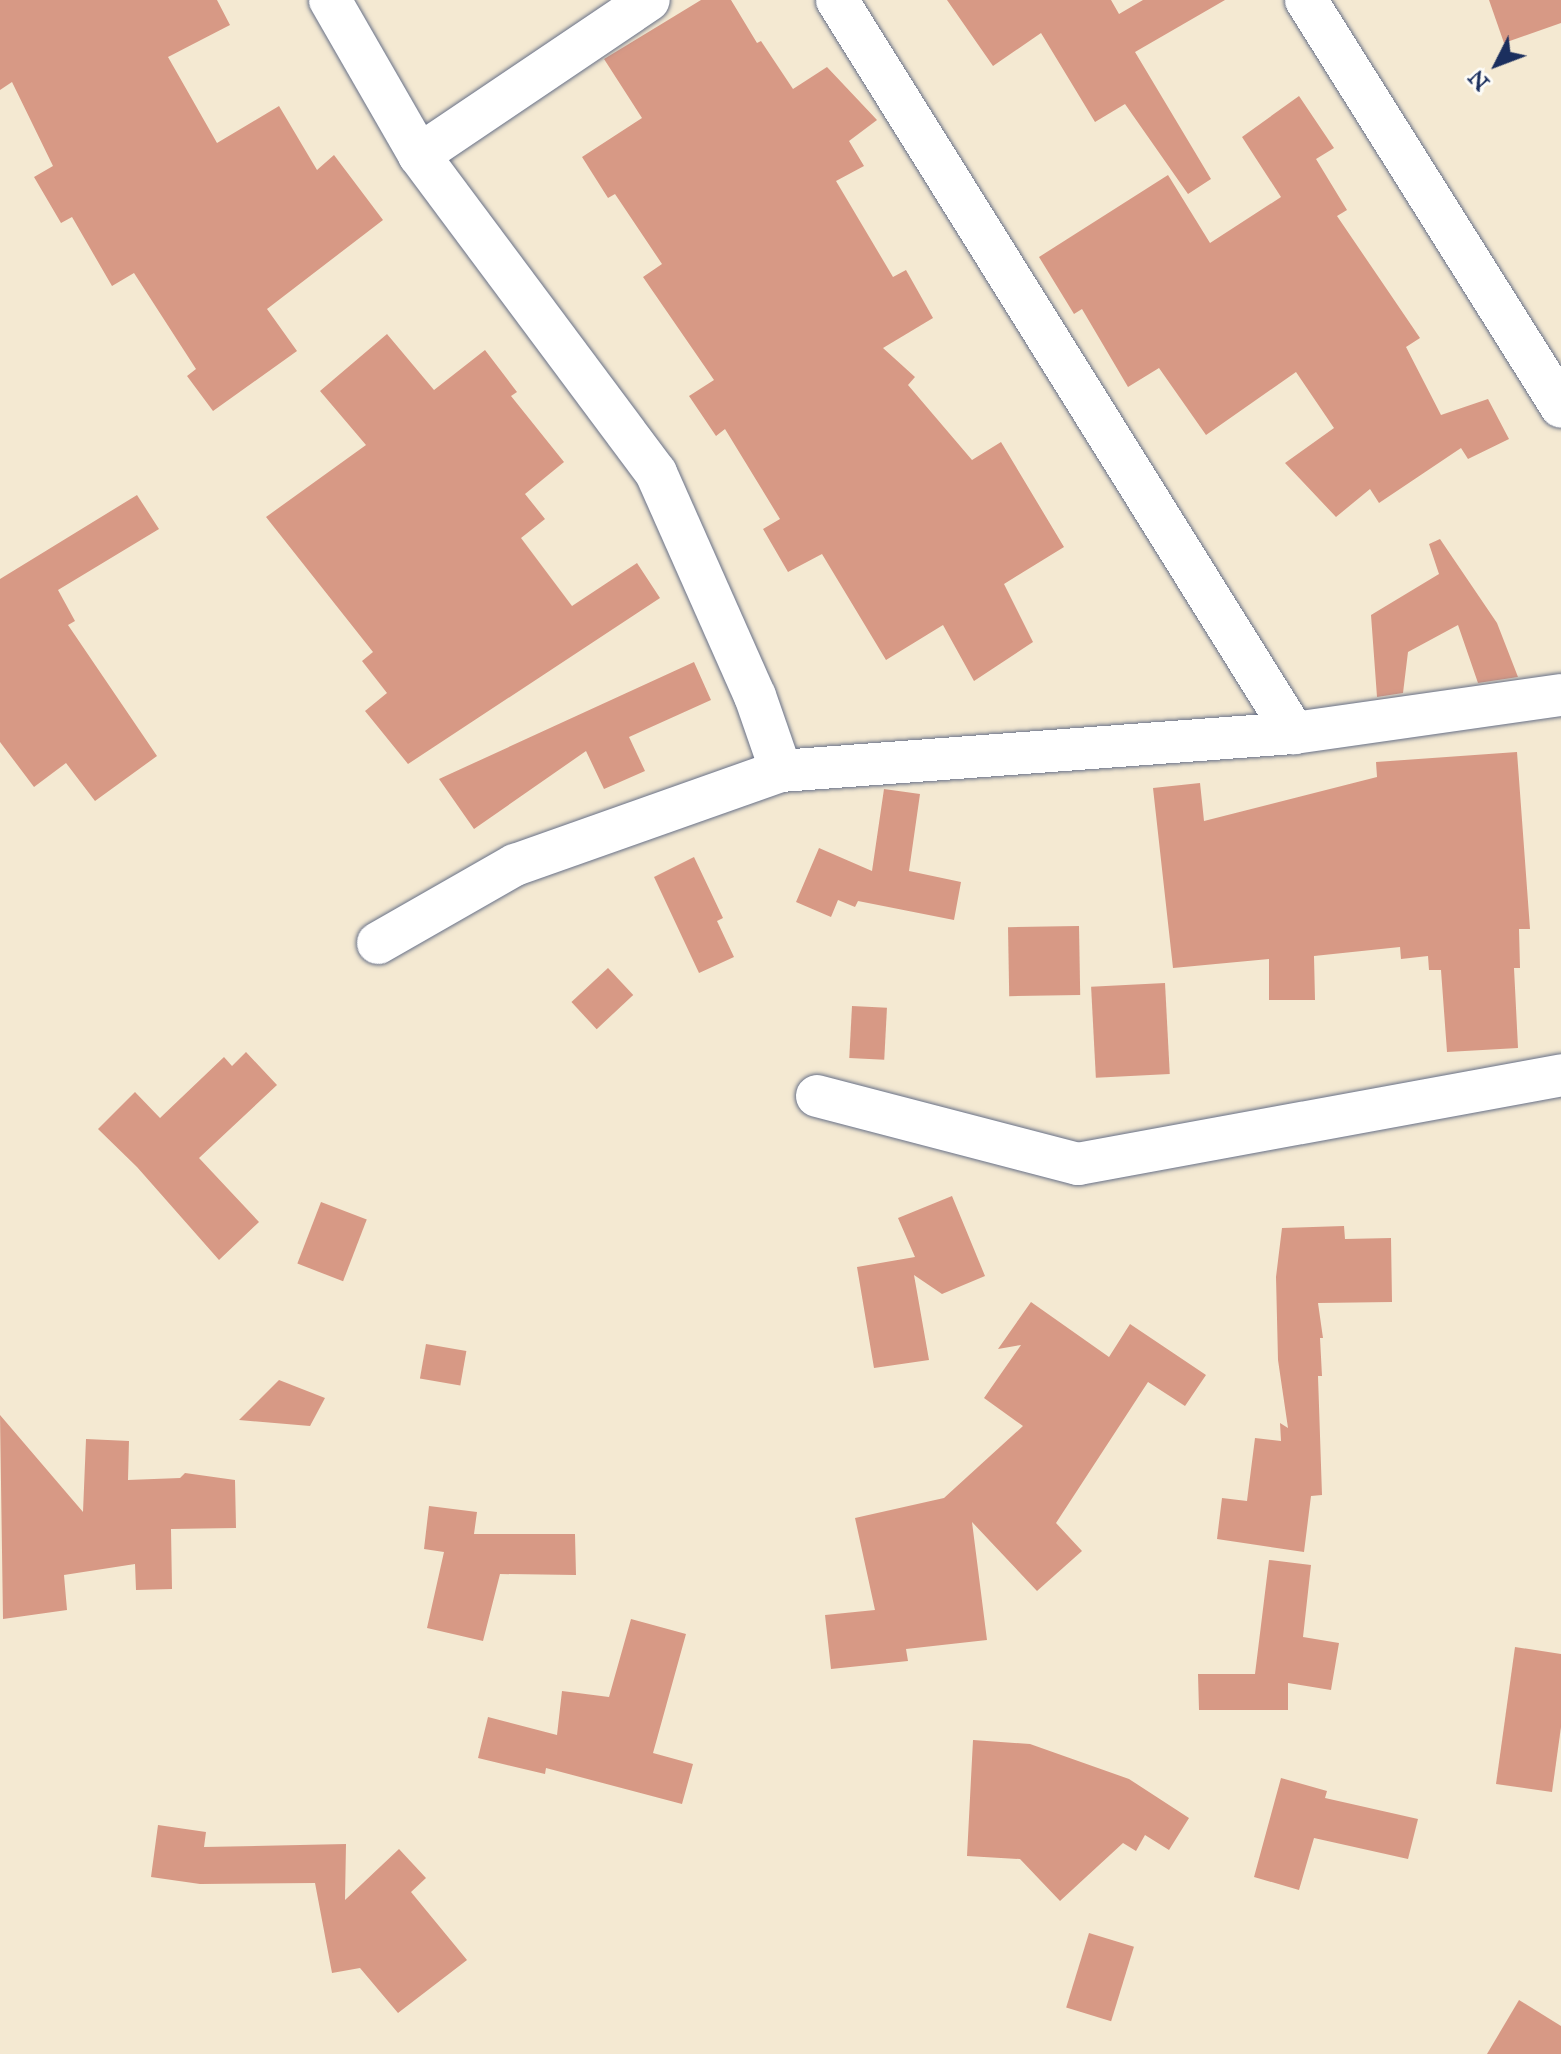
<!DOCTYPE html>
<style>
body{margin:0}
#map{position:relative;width:1561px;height:2054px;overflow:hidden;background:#f4e9d2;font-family:"IM FELL Great Primer",serif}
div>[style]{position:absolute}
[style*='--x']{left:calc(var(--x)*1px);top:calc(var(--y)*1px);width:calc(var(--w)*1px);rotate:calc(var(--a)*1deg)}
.building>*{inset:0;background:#d79985;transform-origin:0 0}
.roads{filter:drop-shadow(0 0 2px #677087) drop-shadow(0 0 2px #677087)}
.minor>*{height:42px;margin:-21px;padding:0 21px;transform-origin:21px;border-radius:21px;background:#fff}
span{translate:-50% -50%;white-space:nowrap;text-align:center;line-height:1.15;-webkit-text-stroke:6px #fdfcf7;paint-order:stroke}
.north{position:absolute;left:1457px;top:24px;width:80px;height:80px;-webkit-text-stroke:6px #fdfcf7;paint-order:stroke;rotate:228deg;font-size:22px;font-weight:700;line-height:32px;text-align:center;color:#1b2f5e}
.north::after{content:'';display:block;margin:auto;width:28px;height:36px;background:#1b2f5e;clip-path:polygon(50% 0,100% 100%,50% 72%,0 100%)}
</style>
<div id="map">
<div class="building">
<div style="clip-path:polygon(0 0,217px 0,230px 25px,168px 57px,217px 143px,279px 106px,317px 170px,334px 155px,383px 220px,267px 309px,297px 351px,213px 411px,187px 376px,196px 369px,134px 273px,112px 286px,72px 217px,61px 223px,34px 177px,53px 166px,12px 82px,0 90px)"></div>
<div style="clip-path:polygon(701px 0,731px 0,757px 43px,761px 41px,793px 89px,827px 67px,877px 120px,849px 141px,864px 166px,836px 181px,893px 277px,906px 270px,933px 318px,883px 348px,915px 377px,908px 385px,972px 460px,1001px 442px,1064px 547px,1004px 584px,1033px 642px,974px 681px,943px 625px,886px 660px,822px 554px,788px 572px,763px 529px,780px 519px,725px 429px,716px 436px,689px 396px,714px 380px,643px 277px,662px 264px,615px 194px,608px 198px,582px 157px,642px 118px,604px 59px)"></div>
<div style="clip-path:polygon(947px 0,1111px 0,1119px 14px,1143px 0,1225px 0,1135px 52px,1211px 179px,1188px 194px,1125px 104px,1095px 122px,1041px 33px,993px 66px)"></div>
<div style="clip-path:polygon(1489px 0,1561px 0,1561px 23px,1504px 43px)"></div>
<div style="clip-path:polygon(1299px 96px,1334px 148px,1316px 159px,1347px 210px,1337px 216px,1420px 338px,1406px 347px,1441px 415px,1488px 399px,1509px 439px,1468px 459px,1461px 448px,1379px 503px,1370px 489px,1336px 517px,1285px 463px,1334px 428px,1296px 372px,1206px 435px,1159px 368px,1128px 387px,1082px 309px,1074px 314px,1039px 257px,1168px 175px,1210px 243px,1281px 197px,1242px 137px)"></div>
<div style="clip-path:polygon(387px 334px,434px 390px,485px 350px,517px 392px,511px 396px,564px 462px,525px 494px,545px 519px,521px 538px,572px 606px,637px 563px,660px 598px,408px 764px,365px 711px,387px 693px,362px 661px,373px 652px,266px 517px,366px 445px,320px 391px)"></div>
<div style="clip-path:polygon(137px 495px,159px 529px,58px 590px,75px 621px,68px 625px,157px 756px,95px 801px,66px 763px,34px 787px,0 742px,0 579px)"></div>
<div style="clip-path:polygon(1440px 539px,1497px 623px,1518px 677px,1478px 683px,1458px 625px,1408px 652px,1403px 693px,1377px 697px,1371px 615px,1439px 574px,1429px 544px)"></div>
<div style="clip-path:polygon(694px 662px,711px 700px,629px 737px,645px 771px,604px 789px,586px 751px,474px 829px,439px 779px)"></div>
<div style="clip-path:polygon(1517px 752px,1530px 929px,1519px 929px,1520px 968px,1514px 968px,1518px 1048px,1447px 1052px,1441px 970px,1429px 970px,1428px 956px,1401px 959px,1400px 947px,1314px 956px,1315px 1000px,1269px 1000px,1269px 959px,1173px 968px,1153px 788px,1200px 783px,1204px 821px,1377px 777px,1376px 762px)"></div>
<div style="clip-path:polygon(884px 789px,920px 794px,909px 871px,961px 882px,954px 920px,858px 901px,855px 907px,838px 900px,831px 917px,796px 902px,819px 848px,872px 871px)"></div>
<div style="clip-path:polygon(694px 857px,723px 918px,717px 921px,734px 957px,699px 973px,654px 877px)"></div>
<div style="left:1079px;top:926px;width:69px;height:71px;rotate:89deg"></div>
<div style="left:608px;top:968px;width:37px;height:50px;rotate:47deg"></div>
<div style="left:1165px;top:983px;width:91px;height:74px;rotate:87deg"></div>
<div style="left:852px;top:1006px;width:35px;height:52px;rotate:3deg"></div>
<div style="clip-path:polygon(246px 1052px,277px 1085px,199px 1158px,259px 1222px,219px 1260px,137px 1167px,98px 1129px,135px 1092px,160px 1118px,224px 1057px,232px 1066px)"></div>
<div style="clip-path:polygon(952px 1196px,985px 1276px,942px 1294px,914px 1275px,929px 1360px,874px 1368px,857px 1267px,915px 1257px,898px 1218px)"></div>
<div style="left:321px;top:1202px;width:49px;height:66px;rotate:21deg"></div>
<div style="clip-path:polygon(1344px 1226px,1345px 1239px,1391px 1238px,1392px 1302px,1318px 1303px,1323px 1338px,1320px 1338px,1322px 1376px,1318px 1376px,1322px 1495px,1311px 1496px,1304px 1552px,1217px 1539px,1222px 1498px,1247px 1501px,1255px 1438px,1281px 1441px,1280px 1423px,1288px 1428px,1278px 1360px,1276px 1277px,1282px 1228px)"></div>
<div style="clip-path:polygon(1031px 1302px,1109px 1357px,1130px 1324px,1206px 1375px,1185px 1406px,1148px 1382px,1056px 1523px,1082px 1551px,1037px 1591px,972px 1522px,987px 1640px,906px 1649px,908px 1661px,831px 1669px,825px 1615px,875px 1610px,855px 1518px,944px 1498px,1023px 1426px,984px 1398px,1021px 1345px,998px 1349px)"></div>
<div style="left:426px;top:1344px;width:41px;height:35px;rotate:10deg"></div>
<div style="clip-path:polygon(279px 1380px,325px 1398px,310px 1426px,239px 1420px)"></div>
<div style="clip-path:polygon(0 1415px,83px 1512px,86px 1439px,129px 1441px,128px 1480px,180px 1478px,185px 1473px,235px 1480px,236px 1528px,171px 1529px,172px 1589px,136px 1590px,135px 1564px,64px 1575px,67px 1610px,3px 1619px)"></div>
<div style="clip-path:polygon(429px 1506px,477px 1512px,474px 1534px,575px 1534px,576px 1575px,500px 1574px,483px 1641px,427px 1628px,444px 1552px,424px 1549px)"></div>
<div style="clip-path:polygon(1269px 1560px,1311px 1565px,1303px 1637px,1339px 1643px,1331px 1690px,1288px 1683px,1288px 1710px,1199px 1710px,1198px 1674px,1255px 1674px)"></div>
<div style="clip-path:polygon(631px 1619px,686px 1634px,653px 1753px,693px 1764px,682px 1804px,546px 1768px,545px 1774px,478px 1758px,488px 1717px,557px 1735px,562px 1691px,609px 1697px)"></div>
<div style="clip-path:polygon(1515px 1647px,1561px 1654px,1561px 1727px,1552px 1792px,1496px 1784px)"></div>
<div style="clip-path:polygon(973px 1740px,1030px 1744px,1129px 1779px,1189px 1818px,1169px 1850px,1145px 1835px,1136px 1851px,1123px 1843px,1060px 1901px,1020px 1859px,967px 1856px)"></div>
<div style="clip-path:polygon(1281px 1778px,1327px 1791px,1325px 1798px,1418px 1819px,1408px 1859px,1314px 1838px,1299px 1890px,1254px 1877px)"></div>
<div style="clip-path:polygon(158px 1825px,206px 1832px,204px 1847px,346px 1844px,345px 1900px,399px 1849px,426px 1878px,411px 1892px,467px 1960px,398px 2013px,360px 1968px,332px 1973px,315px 1883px,200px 1884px,151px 1877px)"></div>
<div style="left:1089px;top:1933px;width:47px;height:78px;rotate:17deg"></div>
<div style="clip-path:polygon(1519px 2000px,1561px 2026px,1561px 2054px,1487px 2054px)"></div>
</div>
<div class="roads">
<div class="minor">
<div style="--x:330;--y:0;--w:179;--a:60.1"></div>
<div style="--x:419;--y:155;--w:397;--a:53.3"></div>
<div style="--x:656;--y:473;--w:244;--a:66.1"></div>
<div style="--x:755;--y:696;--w:79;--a:70.9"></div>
<div style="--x:837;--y:0;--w:864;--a:58.06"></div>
<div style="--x:1306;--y:0;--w:480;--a:57.9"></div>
<div style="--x:419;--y:155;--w:277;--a:-34"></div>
<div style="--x:378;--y:943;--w:158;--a:-29.7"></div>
<div style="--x:515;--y:865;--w:282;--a:-19.5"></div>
<div style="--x:781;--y:771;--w:514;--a:-4.24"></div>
<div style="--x:1294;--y:733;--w:270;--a:-8.1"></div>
<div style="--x:817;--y:1096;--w:270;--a:14.6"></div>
<div style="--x:1078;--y:1164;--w:491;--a:-10.4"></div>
</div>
</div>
<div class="north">N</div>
</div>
